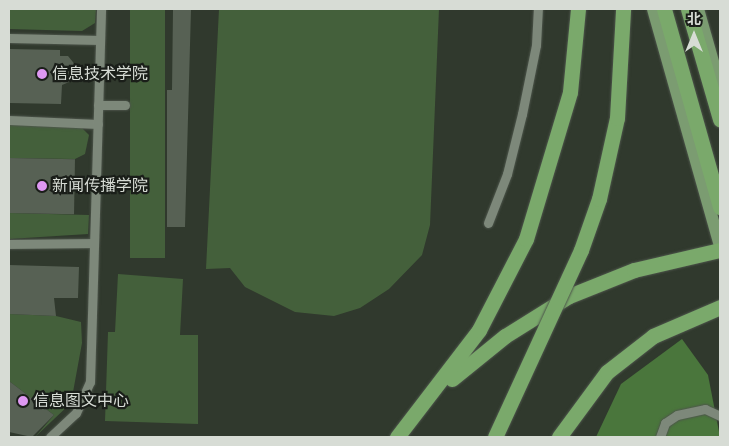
<!DOCTYPE html>
<meta charset="utf-8">
<style>
body{margin:0}
#map{position:relative;width:729px;height:446px;overflow:hidden;background:#30392d;font-family:"Fira Sans Condensed","Noto Sans SC",sans-serif}
div>[style]{position:absolute}
[style*='--x']{left:calc(var(--x)*1px);top:calc(var(--y)*1px);width:calc(var(--w)*1px);rotate:calc(var(--a)*1deg)}
.green>*{inset:0;background:#44603b;transform-origin:0 0}
.forest>*{inset:0;background:#4a763c}
.building>*{inset:0;background:#576154;transform-origin:0 0}
.roads{filter:drop-shadow(0 0 1px #4d554b) drop-shadow(0 0 1px #4d554b)}
.lane>*{height:9px;margin:-4.5px;padding:0 4.5px;transform-origin:4.5px;border-radius:4.5px;background:#7d887a}
.primary>*{height:12px;margin:-6px;padding:0 6px;transform-origin:6px;border-radius:6px;background:#7b9c71}
.highway>*{height:15px;margin:-7.5px;padding:0 7.5px;transform-origin:7.5px;border-radius:7.5px;background:#7aa96b}
.bridges{filter:drop-shadow(0 0 1px #4d554b) drop-shadow(0 0 1px #4d554b)}
.highway-bridge>*{height:15px;margin:-7.5px;padding:0 7.5px;transform-origin:7.5px;border-radius:7.5px;background:#7aa96b}
.dots>*{width:14px;height:14px;translate:-50% -50%;box-sizing:border-box;border:2px solid #1a1e19;border-radius:50%}
span{translate:-50% -50%;white-space:nowrap;text-align:center;line-height:1.15;-webkit-text-stroke:4.5px #1a1e19;paint-order:stroke}
.poi-label{font-size:16px;color:#d7dcd5}
.left{translate:0 -50%;text-align:left}
.frame{position:absolute;inset:0;border:10px solid #d7dcd5;pointer-events:none}
.north{position:absolute;left:669px;top:10px;width:50px;height:50px;-webkit-text-stroke:4px #1a1e19;paint-order:stroke;rotate:0deg;font-size:14px;font-weight:700;line-height:20px;text-align:center;color:#d7dcd5}
.north::after{content:'';display:block;margin:auto;width:18px;height:22px;background:#d7dcd5;clip-path:polygon(50% 0,100% 100%,50% 72%,0 100%)}
</style>
<div id="map">
<div class="green">
<div style="clip-path:polygon(9px 9px,96px 9px,95px 23px,82px 31px,9px 29px)"></div>
<div style="left:130px;top:9px;width:35px;height:249px"></div>
<div style="clip-path:polygon(219px 9px,439px 9px,430px 225px,422px 255px,389px 289px,360px 308px,334px 316px,295px 312px,245px 287px,230px 268px,206px 269px)"></div>
<div style="clip-path:polygon(9px 124px,82px 128px,89px 135px,85px 154px,75px 159px,9px 158px)"></div>
<div style="clip-path:polygon(9px 213px,89px 215px,88px 234px,9px 239px)"></div>
<div style="clip-path:polygon(118px 274px,183px 279px,180px 335px,198px 335px,198px 424px,105px 421px,108px 332px,115px 332px)"></div>
<div style="clip-path:polygon(9px 314px,56px 316px,81px 322px,82px 343px,71px 403px,35px 437px,54px 415px,9px 381px)"></div>
</div>
<div class="forest">
<div style="clip-path:polygon(682px 339px,708px 375px,720px 437px,596px 437px,621px 384px)"></div>
</div>
<div class="building">
<div style="clip-path:polygon(173px 9px,191px 9px,185px 227px,167px 227px,167px 90px,172px 90px)"></div>
<div style="clip-path:polygon(9px 49px,60px 50px,60px 56px,68px 56px,77px 67px,74px 80px,62px 85px,61px 104px,9px 103px)"></div>
<div style="left:9px;top:158px;width:66px;height:55px;rotate:1deg"></div>
<div style="clip-path:polygon(9px 265px,79px 267px,78px 298px,54px 298px,56px 316px,9px 314px)"></div>
<div style="clip-path:polygon(9px 381px,54px 415px,32px 437px,9px 432px)"></div>
</div>
<div class="roads">
<div class="lane">
<div style="--x:9;--y:38;--w:91;--a:1.3"></div>
<div style="--x:98;--y:105;--w:27;--a:0"></div>
<div style="--x:9;--y:120;--w:89;--a:2.6"></div>
<div style="--x:488;--y:223;--w:53;--a:-68.8"></div>
<div style="--x:507;--y:174;--w:62;--a:-76"></div>
<div style="--x:522;--y:114;--w:70;--a:-78.5"></div>
<div style="--x:536;--y:45;--w:36;--a:-87"></div>
<div style="--x:9;--y:244;--w:85;--a:-0.7"></div>
<div style="--x:50;--y:437;--w:35;--a:-43"></div>
<div style="--x:76;--y:413;--w:34;--a:-66"></div>
<div style="--x:90;--y:382;--w:373;--a:-88.3"></div>
<div style="--x:660;--y:437;--w:15;--a:-70"></div>
<div style="--x:665;--y:423;--w:14;--a:-34"></div>
<div style="--x:677;--y:415;--w:29;--a:-12"></div>
<div style="--x:705;--y:409;--w:17;--a:25"></div>
</div>
<div class="primary">
<div style="--x:653;--y:9;--w:245;--a:74.2"></div>
<div style="--x:698;--y:9;--w:80;--a:74.1"></div>
</div>
<div class="highway">
<div style="--x:664;--y:9;--w:206;--a:74.2"></div>
<div style="--x:688;--y:9;--w:115;--a:73.8"></div>
<div style="--x:452;--y:379;--w:68;--a:-39.1"></div>
<div style="--x:505;--y:336;--w:75;--a:-32"></div>
<div style="--x:569;--y:296;--w:70;--a:-21.8"></div>
<div style="--x:634;--y:270;--w:88;--a:-13.1"></div>
<div style="--x:397;--y:437;--w:135;--a:-52.5"></div>
<div style="--x:479;--y:330;--w:102;--a:-62.7"></div>
<div style="--x:526;--y:239;--w:153;--a:-73.3"></div>
<div style="--x:570;--y:92;--w:83;--a:-84.5"></div>
<div style="--x:559;--y:437;--w:81;--a:-53.6"></div>
<div style="--x:607;--y:372;--w:58;--a:-38"></div>
<div style="--x:653;--y:336;--w:73;--a:-23.4"></div>
</div>
</div>
<div class="bridges">
<div class="highway-bridge">
<div style="--x:495;--y:437;--w:206;--a:-65.3"></div>
<div style="--x:581;--y:250;--w:54;--a:-70.6"></div>
<div style="--x:599;--y:199;--w:83;--a:-77.5"></div>
<div style="--x:617;--y:118;--w:109;--a:-86.8"></div>
</div>
</div>
<div class="dots">
<div style="left:42px;top:74px;background:#de98f2"></div>
<div style="left:42px;top:186px;background:#de98f2"></div>
<div style="left:23px;top:401px;background:#de98f2"></div>
</div>
<div class="poi-label">
<span class="left" style="left:52px;top:74px">信息技术学院</span>
<span class="left" style="left:52px;top:186px">新闻传播学院</span>
<span class="left" style="left:33px;top:401px">信息图文中心</span>
</div>
<div class="frame"></div>
<div class="north">北</div>
</div>
